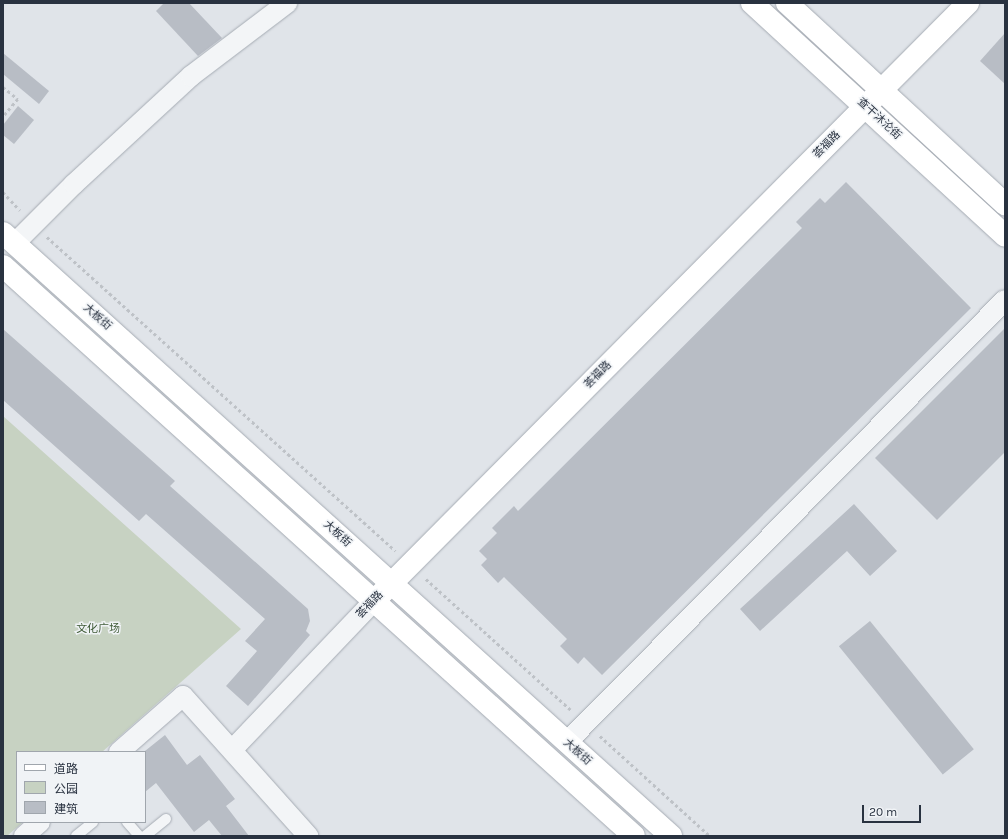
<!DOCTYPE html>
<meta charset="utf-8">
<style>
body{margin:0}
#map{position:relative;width:1008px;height:839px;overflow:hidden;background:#e0e4e9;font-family:Karla,"Noto Sans SC",sans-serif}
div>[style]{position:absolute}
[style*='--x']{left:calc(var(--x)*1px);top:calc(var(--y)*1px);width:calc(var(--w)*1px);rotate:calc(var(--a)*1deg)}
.green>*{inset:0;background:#c7d2c2}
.building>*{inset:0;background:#b8bdc5;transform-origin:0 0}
.path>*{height:2.5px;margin-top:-1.25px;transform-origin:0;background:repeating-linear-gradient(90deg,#bec2c7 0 3px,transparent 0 6px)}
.roads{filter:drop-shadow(0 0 1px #a5abb3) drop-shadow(0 0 1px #a5abb3)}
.lane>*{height:10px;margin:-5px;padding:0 5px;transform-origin:5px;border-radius:5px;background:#f3f5f7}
.street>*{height:20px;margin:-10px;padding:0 10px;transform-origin:10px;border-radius:10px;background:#f3f5f7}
.secondary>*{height:22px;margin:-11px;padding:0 11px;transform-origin:11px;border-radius:11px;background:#fff}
span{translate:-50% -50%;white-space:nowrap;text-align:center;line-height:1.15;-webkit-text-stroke:3px #f0f3f6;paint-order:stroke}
.street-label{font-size:11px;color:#293240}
.park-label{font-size:11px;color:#3f5b37}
.frame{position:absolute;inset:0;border:4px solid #293240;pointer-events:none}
.legend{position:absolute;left:16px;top:751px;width:130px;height:72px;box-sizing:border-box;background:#f0f3f6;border:1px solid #a0a6ad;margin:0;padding:5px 7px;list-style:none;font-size:12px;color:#293240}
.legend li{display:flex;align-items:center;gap:8px;height:20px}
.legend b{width:20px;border:1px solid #a0a6ad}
.scale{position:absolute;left:862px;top:805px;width:59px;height:18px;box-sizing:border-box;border:2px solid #293240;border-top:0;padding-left:5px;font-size:12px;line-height:14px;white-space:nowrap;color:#293240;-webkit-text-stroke:3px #f0f3f6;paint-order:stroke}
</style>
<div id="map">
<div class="green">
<div style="clip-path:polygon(3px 416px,241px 629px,102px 752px,17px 752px,17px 822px,23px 822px,7px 836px,3px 836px)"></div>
</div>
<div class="building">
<div style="clip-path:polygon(164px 3px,189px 3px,222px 38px,198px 56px,156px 11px)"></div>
<div style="clip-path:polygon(1005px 33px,1005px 84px,980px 61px)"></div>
<div style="clip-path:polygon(3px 53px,49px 91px,39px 104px,3px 74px)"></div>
<div style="clip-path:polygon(18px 106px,34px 120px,14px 144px,3px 135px,3px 125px)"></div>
<div style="clip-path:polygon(846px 182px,971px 308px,602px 675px,584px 657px,578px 664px,560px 646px,567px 639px,504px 577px,498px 583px,481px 565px,487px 559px,479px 551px,497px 533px,492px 528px,514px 506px,518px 511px,802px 228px,796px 222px,820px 198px,825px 203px)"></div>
<div style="clip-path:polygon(1005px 328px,1005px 452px,937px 520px,875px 458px)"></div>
<div style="clip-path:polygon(3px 329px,175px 481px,170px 486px,308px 609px,310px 621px,306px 631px,310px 635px,248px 706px,226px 686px,257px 651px,245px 641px,265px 619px,146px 514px,139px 521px,3px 400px)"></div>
<div style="clip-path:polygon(854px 504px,897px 551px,870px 576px,847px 551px,760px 631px,740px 609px)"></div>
<div style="left:870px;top:621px;width:165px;height:40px;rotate:51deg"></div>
<div style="clip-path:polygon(165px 735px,187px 765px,200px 755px,235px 799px,226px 806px,249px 836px,222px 836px,209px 820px,194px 832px,156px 783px,145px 792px,145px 751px)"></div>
</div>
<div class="path">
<div style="--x:3;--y:87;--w:19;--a:39"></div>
<div style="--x:18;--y:99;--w:23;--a:130"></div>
<div style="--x:3;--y:192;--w:25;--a:47"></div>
<div style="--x:47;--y:237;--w:469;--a:42"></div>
<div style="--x:426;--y:579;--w:195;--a:42.1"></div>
<div style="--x:600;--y:736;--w:149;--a:42.3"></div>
</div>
<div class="roads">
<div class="lane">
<div style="--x:127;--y:822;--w:18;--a:49"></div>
<div style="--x:76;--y:836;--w:22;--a:-39"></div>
<div style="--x:145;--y:836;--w:27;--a:-39"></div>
</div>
<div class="street">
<div style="--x:15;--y:243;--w:83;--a:-45"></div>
<div style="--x:74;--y:184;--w:159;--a:-42.7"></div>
<div style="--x:191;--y:76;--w:121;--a:-37.2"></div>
<div style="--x:567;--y:742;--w:622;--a:-45.26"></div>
<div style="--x:232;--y:750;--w:206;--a:-46.4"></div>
<div style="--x:119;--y:752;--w:85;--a:-41.2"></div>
<div style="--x:183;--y:696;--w:188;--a:48.2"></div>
<div style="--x:24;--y:836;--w:21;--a:-41"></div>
</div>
<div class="secondary">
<div style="--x:752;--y:3;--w:344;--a:42.6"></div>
<div style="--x:787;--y:3;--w:297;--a:42.7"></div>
<div style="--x:3;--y:233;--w:900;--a:42.07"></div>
<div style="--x:3;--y:266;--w:850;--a:42.09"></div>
<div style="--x:381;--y:594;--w:833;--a:-45.19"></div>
</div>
</div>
<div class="street-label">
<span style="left:879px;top:119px;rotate:43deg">查干沐沦街</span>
<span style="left:827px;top:145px;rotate:-45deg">荟福路</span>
<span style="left:97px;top:317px;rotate:42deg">大板街</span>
<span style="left:598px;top:375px;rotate:-45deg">荟福路</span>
<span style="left:337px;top:534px;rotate:42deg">大板街</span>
<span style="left:370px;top:605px;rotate:-46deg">荟福路</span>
<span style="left:577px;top:752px;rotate:42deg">大板街</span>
</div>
<div class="park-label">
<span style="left:98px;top:629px">文化广场</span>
</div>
<div class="frame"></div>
<ul class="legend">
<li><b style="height:5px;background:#fff"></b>道路</li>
<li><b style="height:11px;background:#c7d2c2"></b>公园</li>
<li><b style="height:11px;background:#b8bdc5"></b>建筑</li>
</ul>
<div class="scale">20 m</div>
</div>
